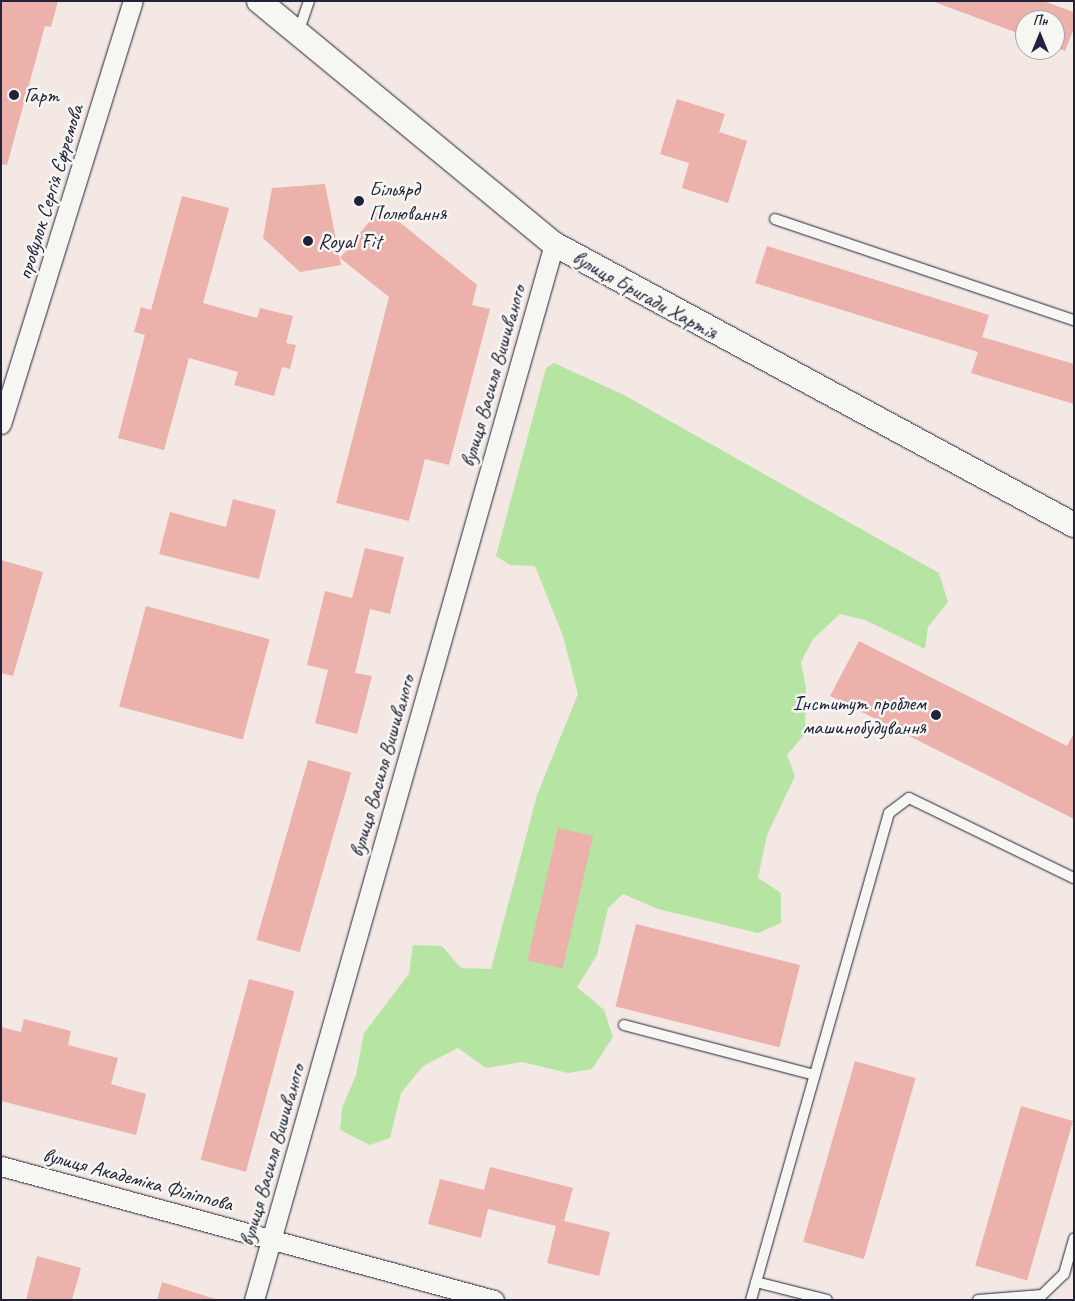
<!DOCTYPE html>
<meta charset="utf-8">
<style>
body{margin:0}
#map{position:relative;width:1075px;height:1301px;overflow:hidden;background:#f4e8e4;font-family:Caveat,sans-serif}
div>[style]{position:absolute}
[style*='--x']{left:calc(var(--x)*1px);top:calc(var(--y)*1px);width:calc(var(--w)*1px);rotate:calc(var(--a)*1deg)}
.green>*{inset:0;background:#b6e4a3}
.building>*{inset:0;background:#ecb1aa;transform-origin:0 0}
.roads{filter:drop-shadow(0 0 1px #22223b) drop-shadow(0 0 1px #22223b)}
.service>*{height:10px;margin:-5px;padding:0 5px;transform-origin:5px;border-radius:5px;background:#f6f6f2}
.minor>*{height:19px;margin:-9.5px;padding:0 9.5px;transform-origin:9.5px;border-radius:9.5px;background:#f6f6f2}
.tertiary>*{height:24px;margin:-12px;padding:0 12px;transform-origin:12px;border-radius:12px;background:#f6f6f2}
.dots>*{width:14px;height:14px;translate:-50% -50%;box-sizing:border-box;border:2px solid #f6f6f2;border-radius:50%}
span{translate:-50% -50%;white-space:nowrap;text-align:center;line-height:1.15;-webkit-text-stroke:5px #f6f6f2;paint-order:stroke}
.poi-label{font-size:21px;color:#22223b}
.left{translate:0 -50%;text-align:left}
.right{translate:-100% -50%;text-align:right}
.street-label{font-size:21px;color:#22223b}
.frame{position:absolute;inset:0;border:2px solid #22223b;pointer-events:none}
.north{position:absolute;left:1015px;top:10px;width:50px;height:50px;box-sizing:border-box;background:#f6f6f2;border:1px solid #a1a1a9;border-radius:50%;rotate:0deg;font-size:14px;font-weight:700;line-height:20px;text-align:center;color:#22223b}
.north::after{content:'';display:block;margin:auto;width:18px;height:22px;background:#22223b;clip-path:polygon(50% 0,100% 100%,50% 72%,0 100%)}
</style>
<div id="map">
<div class="green">
<div style="clip-path:polygon(554px 363px,624px 395px,939px 573px,948px 602px,928px 627px,925px 649px,865px 620px,840px 614px,813px 639px,801px 662px,806px 688px,805px 734px,787px 755px,795px 776px,767px 835px,758px 878px,781px 893px,781px 923px,758px 933px,658px 909px,623px 894px,608px 908px,597px 955px,577px 987px,604px 1010px,613px 1037px,592px 1069px,568px 1073px,522px 1062px,486px 1068px,458px 1048px,423px 1066px,401px 1093px,390px 1138px,370px 1145px,340px 1130px,342px 1108px,356px 1075px,364px 1033px,409px 974px,413px 945px,442px 946px,461px 968px,491px 969px,537px 795px,578px 694px,563px 636px,535px 566px,510px 565px,496px 556px,546px 368px)"></div>
</div>
<div class="building">
<div style="clip-path:polygon(1px 1px,58px 1px,51px 27px,45px 26px,7px 165px,1px 164px)"></div>
<div style="clip-path:polygon(932px 1px,1043px 1px,1074px 12px,1074px 28px,1065px 51px,1055px 47px,1055px 20px,1025px 20px,1025px 36px)"></div>
<div style="clip-path:polygon(677px 99px,725px 114px,719px 132px,747px 141px,728px 203px,682px 188px,689px 163px,660px 154px)"></div>
<div style="clip-path:polygon(325px 184px,341px 265px,300px 272px,263px 238px,272px 188px)"></div>
<div style="clip-path:polygon(182px 196px,229px 208px,203px 303px,257px 318px,260px 308px,293px 316px,286px 343px,296px 345px,290px 369px,282px 367px,274px 396px,234px 385px,238px 372px,189px 358px,164px 450px,118px 438px,145px 335px,134px 332px,141px 307px,151px 310px)"></div>
<div style="clip-path:polygon(381px 207px,477px 285px,472px 305px,490px 309px,449px 465px,425px 459px,409px 521px,336px 503px,389px 297px,340px 258px)"></div>
<div style="clip-path:polygon(767px 246px,989px 315px,982px 337px,1074px 364px,1074px 404px,971px 373px,978px 352px,755px 283px)"></div>
<div style="clip-path:polygon(233px 499px,276px 510px,259px 579px,159px 554px,170px 512px,226px 527px)"></div>
<div style="clip-path:polygon(365px 548px,404px 557px,390px 614px,370px 609px,355px 673px,372px 676px,357px 734px,315px 723px,328px 670px,307px 665px,325px 591px,352px 598px)"></div>
<div style="clip-path:polygon(1px 560px,43px 572px,13px 676px,1px 673px)"></div>
<div style="left:146px;top:606px;width:128px;height:104px;rotate:15deg"></div>
<div style="clip-path:polygon(859px 641px,1067px 746px,1074px 733px,1074px 819px,830px 696px)"></div>
<div style="left:308px;top:760px;width:45px;height:187px;rotate:16deg"></div>
<div style="left:558px;top:828px;width:36px;height:136px;rotate:13deg"></div>
<div style="left:636px;top:924px;width:169px;height:85px;rotate:14deg"></div>
<div style="left:249px;top:979px;width:47px;height:187px;rotate:15deg"></div>
<div style="clip-path:polygon(24px 1019px,71px 1031px,68px 1045px,118px 1058px,111px 1084px,146px 1094px,136px 1135px,1px 1101px,1px 1027px,21px 1032px)"></div>
<div style="left:855px;top:1061px;width:63px;height:188px;rotate:16deg"></div>
<div style="left:1021px;top:1106px;width:54px;height:166px;rotate:16deg"></div>
<div style="clip-path:polygon(490px 1167px,573px 1188px,564px 1221px,610px 1232px,599px 1276px,547px 1263px,556px 1226px,488px 1209px,481px 1238px,428px 1224px,440px 1179px,484px 1190px)"></div>
<div style="clip-path:polygon(37px 1256px,81px 1268px,72px 1300px,26px 1300px)"></div>
<div style="clip-path:polygon(162px 1282px,215px 1299px,215px 1300px,157px 1300px)"></div>
</div>
<div class="roads">
<div class="service">
<div style="--x:298;--y:33;--w:34;--a:-71"></div>
<div style="--x:775;--y:219;--w:316;--a:18.7"></div>
<div style="--x:624;--y:1025;--w:197;--a:14.7"></div>
<div style="--x:756;--y:1282;--w:73;--a:14.2"></div>
<div style="--x:751;--y:1300;--w:506;--a:-74.18"></div>
<div style="--x:889;--y:813;--w:25;--a:-37"></div>
<div style="--x:909;--y:798;--w:183;--a:25.9"></div>
<div style="--x:978;--y:1300;--w:64;--a:-4.5"></div>
<div style="--x:1042;--y:1295;--w:30;--a:-44"></div>
<div style="--x:1064;--y:1274;--w:37;--a:-74"></div>
</div>
<div class="minor">
<div style="--x:1;--y:424;--w:443;--a:-72.7"></div>
<div style="--x:1;--y:1166;--w:511;--a:15.21"></div>
<div style="--x:254;--y:1300;--w:1098;--a:-74.14"></div>
</div>
<div class="tertiary">
<div style="--x:259;--y:1;--w:382;--a:39.5"></div>
<div style="--x:554;--y:244;--w:591;--a:28.39"></div>
</div>
</div>
<div class="dots">
<div style="left:14px;top:95px;background:#22223b"></div>
<div style="left:359px;top:201px;background:#22223b"></div>
<div style="left:308px;top:241px;background:#22223b"></div>
<div style="left:936px;top:715px;background:#22223b"></div>
</div>
<div class="poi-label">
<span class="left" style="left:24px;top:95px">Гарт</span>
<span class="left" style="left:369px;top:201px">Більярд<br>Полювання</span>
<span class="left" style="left:318px;top:241px">Royal Fit</span>
<span class="right" style="left:926px;top:715px">Інститут проблем<br>машинобудування</span>
</div>
<div class="street-label">
<span style="left:50px;top:192px;rotate:-73deg">провулок Сергія Єфремова</span>
<span style="left:645px;top:295px;rotate:29deg">вулиця Бригади Хартія</span>
<span style="left:493px;top:376px;rotate:-74deg">вулиця Василя Вишиваного</span>
<span style="left:382px;top:766px;rotate:-74deg">вулиця Василя Вишиваного</span>
<span style="left:272px;top:1155px;rotate:-74deg">вулиця Василя Вишиваного</span>
<span style="left:138px;top:1179px;rotate:15deg">вулиця Академіка Філіппова</span>
</div>
<div class="frame"></div>
<div class="north">Пн</div>
</div>
